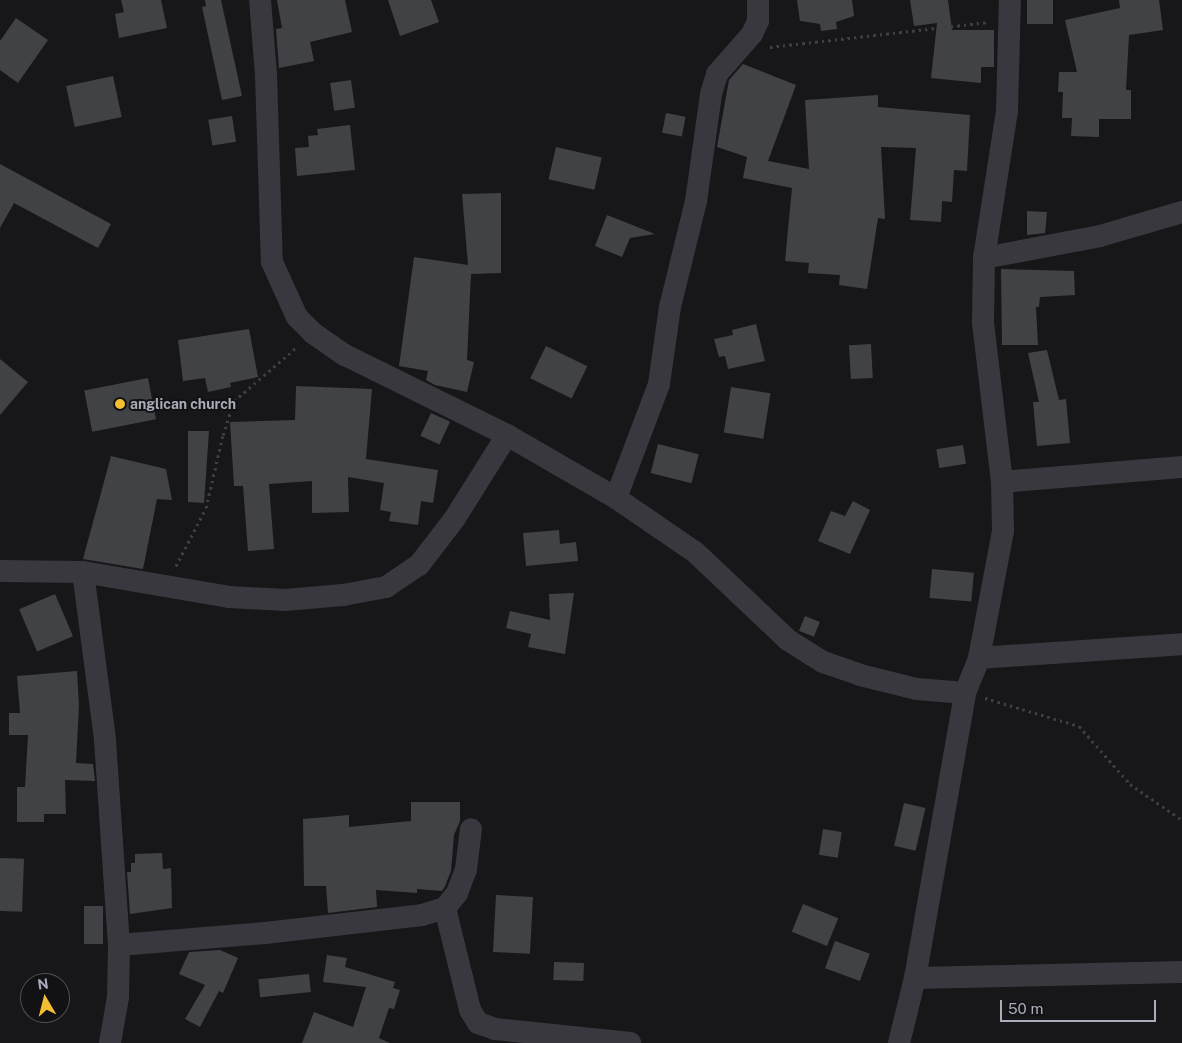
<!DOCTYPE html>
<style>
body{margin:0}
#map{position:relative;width:1182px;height:1043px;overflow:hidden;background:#171719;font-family:"Public Sans",sans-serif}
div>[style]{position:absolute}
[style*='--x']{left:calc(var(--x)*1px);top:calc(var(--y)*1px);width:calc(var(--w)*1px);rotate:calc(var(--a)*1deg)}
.building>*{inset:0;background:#414246;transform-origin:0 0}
.path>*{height:3px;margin-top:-1.5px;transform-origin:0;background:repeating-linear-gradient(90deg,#3e3f45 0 2.5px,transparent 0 6.5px)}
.minor>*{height:22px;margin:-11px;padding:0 11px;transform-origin:11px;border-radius:11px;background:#38383e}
.dots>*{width:14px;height:14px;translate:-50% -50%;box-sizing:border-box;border:2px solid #121214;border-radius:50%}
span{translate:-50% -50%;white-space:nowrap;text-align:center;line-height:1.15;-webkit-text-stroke:4px #121214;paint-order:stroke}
.poi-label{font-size:14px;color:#a9adb9;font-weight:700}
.left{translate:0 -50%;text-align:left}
.north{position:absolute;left:20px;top:973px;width:50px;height:50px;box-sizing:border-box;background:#121214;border:1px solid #4e5056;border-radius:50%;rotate:352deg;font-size:14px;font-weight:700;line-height:20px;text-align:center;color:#a9adb9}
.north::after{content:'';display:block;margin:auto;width:18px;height:22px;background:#f5be32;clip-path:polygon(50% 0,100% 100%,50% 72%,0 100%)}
.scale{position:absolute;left:1000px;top:1000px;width:156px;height:22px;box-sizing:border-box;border:2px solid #a9adb9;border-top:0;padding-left:6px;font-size:15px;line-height:18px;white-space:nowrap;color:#a9adb9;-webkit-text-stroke:4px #121214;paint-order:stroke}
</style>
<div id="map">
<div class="building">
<div style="clip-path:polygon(121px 0,161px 0,167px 28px,119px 38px,115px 14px,124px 12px)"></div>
<div style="clip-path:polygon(205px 0,221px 0,242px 96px,222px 100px,202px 7px,206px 6px)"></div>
<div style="clip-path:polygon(277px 0,345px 0,352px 32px,310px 42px,314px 61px,279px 68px,276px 29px,282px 28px)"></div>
<div style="clip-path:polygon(388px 0,431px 0,439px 22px,400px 36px)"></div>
<div style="clip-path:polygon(797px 0,852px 0,854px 16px,836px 22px,837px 29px,821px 31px,820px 24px,800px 21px)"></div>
<div style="clip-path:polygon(910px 0,948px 0,952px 30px,994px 30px,994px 67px,981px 67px,981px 83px,931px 78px,937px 23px,914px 26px)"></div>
<div style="left:1027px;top:0;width:26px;height:24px"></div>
<div style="clip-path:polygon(1119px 0,1159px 0,1163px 30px,1129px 35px,1126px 90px,1131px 90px,1131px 119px,1099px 119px,1099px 137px,1071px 136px,1072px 118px,1062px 118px,1063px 92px,1058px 92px,1059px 72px,1077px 72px,1065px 20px,1120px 8px)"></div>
<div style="clip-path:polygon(16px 18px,48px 40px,18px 83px,0 70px,0 41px)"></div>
<div style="clip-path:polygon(743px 64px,796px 85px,768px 161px,809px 169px,805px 100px,878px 95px,878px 107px,970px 115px,967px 171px,954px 170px,952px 202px,942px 201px,941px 222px,910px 220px,916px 148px,881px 147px,885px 219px,878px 218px,867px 289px,839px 285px,840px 275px,808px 273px,809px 263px,785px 261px,792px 188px,743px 178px,747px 157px,717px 147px,729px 80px)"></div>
<div style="left:113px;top:76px;width:42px;height:48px;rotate:78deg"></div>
<div style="left:351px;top:80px;width:28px;height:21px;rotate:82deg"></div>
<div style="left:666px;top:113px;width:20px;height:20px;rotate:11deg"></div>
<div style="left:232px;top:116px;width:26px;height:24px;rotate:81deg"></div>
<div style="clip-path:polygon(350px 125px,355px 170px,297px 176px,295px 148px,309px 147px,308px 136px,318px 135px,317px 129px)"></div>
<div style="left:556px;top:147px;width:47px;height:33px;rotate:13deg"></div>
<div style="clip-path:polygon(0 164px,111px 224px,98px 248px,14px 203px,0 228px)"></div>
<div style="clip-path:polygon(501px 193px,501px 273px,471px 274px,467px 360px,474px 362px,467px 392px,435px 385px,426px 380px,428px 371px,399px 366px,414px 257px,468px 265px,462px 194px)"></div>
<div style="clip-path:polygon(1027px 211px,1047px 212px,1045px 233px,1027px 235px)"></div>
<div style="clip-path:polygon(607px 215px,655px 234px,630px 238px,622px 257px,595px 246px)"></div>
<div style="clip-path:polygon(1001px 269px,1074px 271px,1075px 295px,1040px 297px,1039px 307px,1036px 307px,1038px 345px,1002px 345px)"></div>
<div style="clip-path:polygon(756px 324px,765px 361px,728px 369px,725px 356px,719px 357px,714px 339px,733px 335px,732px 330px)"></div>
<div style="clip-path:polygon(249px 329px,258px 377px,230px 383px,231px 387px,208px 392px,205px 378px,183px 381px,178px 340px)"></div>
<div style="left:871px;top:344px;width:34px;height:22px;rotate:87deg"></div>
<div style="left:546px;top:346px;width:46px;height:36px;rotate:26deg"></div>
<div style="clip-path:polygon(1047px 350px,1059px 400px,1066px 399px,1070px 443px,1037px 446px,1033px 402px,1039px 402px,1028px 353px)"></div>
<div style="clip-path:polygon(0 359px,28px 382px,0 415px)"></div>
<div style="left:148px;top:378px;width:42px;height:65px;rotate:79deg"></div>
<div style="clip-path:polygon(296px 386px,372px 389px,366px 459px,438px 470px,433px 503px,421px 501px,418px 525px,389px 521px,391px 512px,380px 510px,384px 483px,348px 477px,349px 512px,312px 513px,312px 481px,269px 484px,274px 549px,248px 551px,243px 486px,234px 486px,230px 422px,295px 420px)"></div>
<div style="left:731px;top:387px;width:40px;height:46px;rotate:9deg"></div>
<div style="left:431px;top:413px;width:21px;height:25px;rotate:25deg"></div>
<div style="clip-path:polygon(188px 431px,209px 431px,204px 503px,188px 502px)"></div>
<div style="left:658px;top:444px;width:42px;height:30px;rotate:14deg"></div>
<div style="left:963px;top:445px;width:19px;height:27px;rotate:81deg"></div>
<div style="clip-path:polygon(111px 456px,166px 469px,172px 500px,157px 499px,143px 569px,83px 559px)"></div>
<div style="clip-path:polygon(853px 501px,870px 510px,850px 554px,818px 541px,831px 511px,845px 516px)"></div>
<div style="clip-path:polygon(559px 530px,560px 544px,576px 542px,578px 561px,526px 566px,523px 533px)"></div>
<div style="left:932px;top:569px;width:42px;height:29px;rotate:5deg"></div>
<div style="clip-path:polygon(574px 593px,565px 654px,528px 647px,531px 634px,506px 628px,510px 611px,550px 620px,549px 594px)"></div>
<div style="left:55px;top:594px;width:46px;height:39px;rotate:67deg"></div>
<div style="left:805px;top:616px;width:16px;height:16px;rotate:22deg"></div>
<div style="clip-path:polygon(77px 671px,79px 706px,76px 763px,93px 764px,95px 781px,65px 780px,66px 814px,44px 814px,44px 822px,17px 822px,17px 787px,25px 787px,28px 735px,9px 735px,9px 713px,20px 713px,17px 676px)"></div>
<div style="clip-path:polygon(411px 802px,460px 802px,460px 821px,454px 835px,451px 871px,445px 886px,442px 891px,417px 889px,417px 893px,376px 890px,377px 907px,328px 913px,326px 886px,304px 886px,303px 819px,349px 815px,349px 827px,411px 821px)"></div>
<div style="left:904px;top:803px;width:22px;height:44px;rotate:13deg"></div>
<div style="left:823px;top:829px;width:19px;height:26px;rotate:9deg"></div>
<div style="clip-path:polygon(162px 853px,163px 869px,171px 868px,172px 908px,130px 914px,127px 872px,131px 872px,131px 863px,135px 863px,135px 854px)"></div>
<div style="left:0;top:858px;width:24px;height:53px;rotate:2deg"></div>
<div style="left:496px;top:895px;width:37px;height:57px;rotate:3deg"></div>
<div style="left:803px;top:904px;width:38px;height:30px;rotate:22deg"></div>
<div style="left:84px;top:906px;width:19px;height:38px"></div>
<div style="left:835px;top:941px;width:37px;height:29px;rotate:20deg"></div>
<div style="clip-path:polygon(220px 950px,238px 958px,223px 993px,219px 991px,200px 1027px,185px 1019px,205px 985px,179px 974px,189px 952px)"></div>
<div style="clip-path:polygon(327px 955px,347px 958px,345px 967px,395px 982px,393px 988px,400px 990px,394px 1009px,389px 1008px,379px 1038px,390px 1043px,302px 1043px,314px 1012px,353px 1027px,366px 987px,323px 982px)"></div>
<div style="left:554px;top:962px;width:30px;height:18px;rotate:2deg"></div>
<div style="left:309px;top:974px;width:18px;height:51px;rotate:84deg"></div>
</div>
<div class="path">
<div style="--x:770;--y:47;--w:220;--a:-6.5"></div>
<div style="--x:176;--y:566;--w:65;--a:-62.7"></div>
<div style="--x:206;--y:508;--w:75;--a:-76.9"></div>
<div style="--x:223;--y:435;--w:36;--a:-72"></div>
<div style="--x:234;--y:401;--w:83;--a:-40.6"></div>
<div style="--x:985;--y:698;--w:98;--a:16.6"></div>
<div style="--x:1079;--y:726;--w:77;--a:48.7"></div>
<div style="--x:1130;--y:784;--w:63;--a:34.7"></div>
</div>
<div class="minor">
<div style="--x:260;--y:0;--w:75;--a:85.4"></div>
<div style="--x:266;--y:75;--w:187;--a:88.2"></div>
<div style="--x:272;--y:262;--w:60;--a:65.6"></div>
<div style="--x:297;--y:317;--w:23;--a:45"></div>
<div style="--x:313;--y:333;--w:39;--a:35"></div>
<div style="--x:345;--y:355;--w:181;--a:26.3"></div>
<div style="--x:507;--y:435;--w:126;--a:30"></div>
<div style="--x:616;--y:498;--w:96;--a:34.4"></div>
<div style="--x:695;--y:552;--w:128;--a:43.4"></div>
<div style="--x:788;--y:640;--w:41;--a:32.2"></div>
<div style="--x:823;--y:662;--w:39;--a:19"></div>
<div style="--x:860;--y:675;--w:59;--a:13.8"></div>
<div style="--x:917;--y:689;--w:48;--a:4.8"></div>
<div style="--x:984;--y:258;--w:118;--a:-10.7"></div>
<div style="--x:1100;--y:236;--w:85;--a:-16.3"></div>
<div style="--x:1002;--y:482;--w:181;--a:-4.8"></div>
<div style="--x:616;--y:498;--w:122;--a:-69.3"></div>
<div style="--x:659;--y:384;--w:78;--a:-81.9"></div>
<div style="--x:670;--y:307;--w:109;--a:-76.2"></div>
<div style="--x:696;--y:201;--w:108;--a:-82"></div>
<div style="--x:711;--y:94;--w:21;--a:-73"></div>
<div style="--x:717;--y:74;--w:53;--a:-48.8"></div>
<div style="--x:752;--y:34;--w:14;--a:-65"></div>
<div style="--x:758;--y:21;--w:21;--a:-90"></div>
<div style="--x:0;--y:571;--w:83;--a:0.7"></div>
<div style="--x:83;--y:572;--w:148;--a:9.7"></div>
<div style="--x:229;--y:597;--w:56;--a:3.1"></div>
<div style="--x:285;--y:600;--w:58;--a:-4.9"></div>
<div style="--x:343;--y:595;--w:44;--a:-10.5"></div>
<div style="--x:386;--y:587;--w:40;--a:-34"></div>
<div style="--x:419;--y:565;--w:59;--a:-52.5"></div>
<div style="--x:455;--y:518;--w:98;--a:-57.9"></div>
<div style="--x:83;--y:572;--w:169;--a:82.5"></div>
<div style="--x:105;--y:740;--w:205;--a:86.1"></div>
<div style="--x:119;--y:945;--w:52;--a:91.1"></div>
<div style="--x:118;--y:997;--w:47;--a:99.9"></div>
<div style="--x:979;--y:658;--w:203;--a:-3.9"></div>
<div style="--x:445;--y:908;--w:105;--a:76.2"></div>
<div style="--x:470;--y:1010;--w:15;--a:58"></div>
<div style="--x:478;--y:1023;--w:18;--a:19"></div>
<div style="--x:495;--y:1029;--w:136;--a:5.9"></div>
<div style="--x:119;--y:945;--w:146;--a:-4.7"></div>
<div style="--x:265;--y:933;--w:158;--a:-6.5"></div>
<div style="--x:422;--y:915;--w:24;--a:-17"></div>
<div style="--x:445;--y:908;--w:19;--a:-51"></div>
<div style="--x:457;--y:893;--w:26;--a:-69"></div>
<div style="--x:466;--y:869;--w:40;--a:-82.9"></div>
<div style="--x:915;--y:978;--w:267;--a:-1.3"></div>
<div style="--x:899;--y:1043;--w:67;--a:-76.2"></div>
<div style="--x:915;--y:978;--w:289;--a:-80"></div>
<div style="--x:965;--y:693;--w:38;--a:-68"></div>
<div style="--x:979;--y:658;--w:129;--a:-79.3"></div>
<div style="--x:1003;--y:531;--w:49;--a:-91.2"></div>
<div style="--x:1002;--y:482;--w:161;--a:-96.8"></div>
<div style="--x:983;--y:322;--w:64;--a:-89.1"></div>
<div style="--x:984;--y:258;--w:149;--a:-81.1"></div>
<div style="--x:1007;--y:111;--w:111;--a:-88.5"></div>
</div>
<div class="dots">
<div style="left:120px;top:404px;background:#f5be32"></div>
</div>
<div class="poi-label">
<span class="left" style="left:130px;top:404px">anglican church</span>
</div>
<div class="north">N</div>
<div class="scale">50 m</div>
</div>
